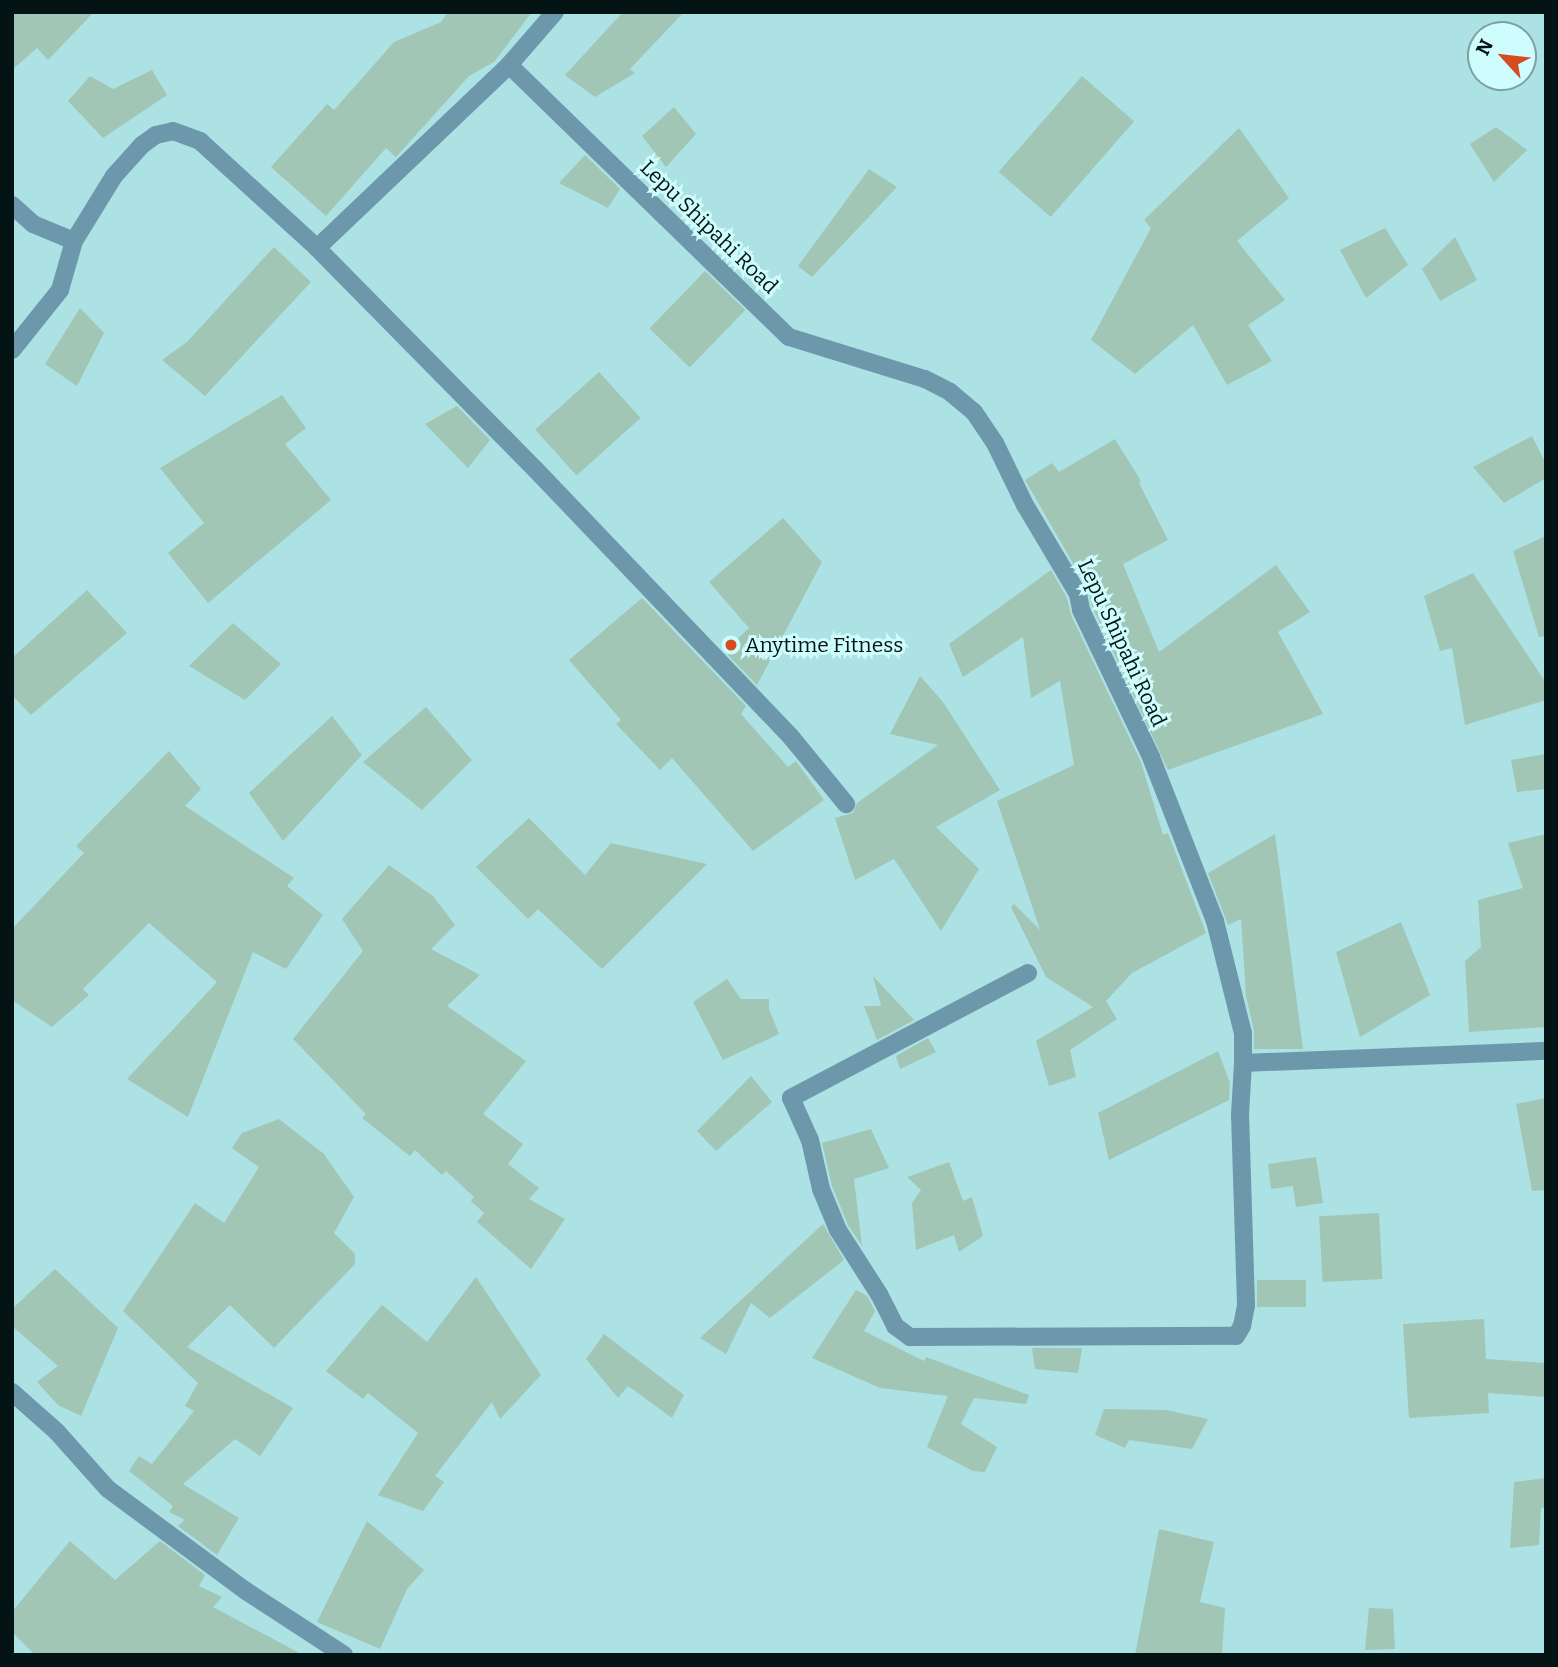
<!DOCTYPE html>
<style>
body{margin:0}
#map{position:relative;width:1558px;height:1667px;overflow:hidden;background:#c2eff0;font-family:Bitter,serif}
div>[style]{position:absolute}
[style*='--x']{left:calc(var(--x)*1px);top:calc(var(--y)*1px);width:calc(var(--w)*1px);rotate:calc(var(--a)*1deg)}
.built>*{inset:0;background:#ace2e3}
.building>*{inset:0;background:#a1c6b5;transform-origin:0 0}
.street>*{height:18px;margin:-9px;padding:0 9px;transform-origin:9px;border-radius:9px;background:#6d98ac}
.dots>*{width:19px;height:19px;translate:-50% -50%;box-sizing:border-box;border:4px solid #cffdfd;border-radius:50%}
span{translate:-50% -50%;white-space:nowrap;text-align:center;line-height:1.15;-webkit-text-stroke:6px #cffdfd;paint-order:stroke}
.street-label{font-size:21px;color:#041415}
.poi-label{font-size:21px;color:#041415}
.left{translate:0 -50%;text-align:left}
.frame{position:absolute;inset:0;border:14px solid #041415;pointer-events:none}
.north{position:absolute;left:1467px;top:21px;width:70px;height:70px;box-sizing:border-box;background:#cffdfd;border:2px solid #7ea0a0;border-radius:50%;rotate:297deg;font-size:19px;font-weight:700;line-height:28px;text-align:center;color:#041415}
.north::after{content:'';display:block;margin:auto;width:24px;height:32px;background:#d44c1f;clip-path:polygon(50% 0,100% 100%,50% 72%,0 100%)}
</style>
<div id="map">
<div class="built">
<div style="clip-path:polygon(evenodd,12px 12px,1546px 12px,1546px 1655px,12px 1655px,12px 12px,1481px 35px,1523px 35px,1523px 77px,1481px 77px,1481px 35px)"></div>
</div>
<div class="building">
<div style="clip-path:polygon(12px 12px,94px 12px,48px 60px,37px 48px,12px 70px)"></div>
<div style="clip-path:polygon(448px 12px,532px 12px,494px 62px,469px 76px,396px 157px,386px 148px,326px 216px,271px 167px,327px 104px,334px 110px,394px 42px,441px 22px)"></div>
<div style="clip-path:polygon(623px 12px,684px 12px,630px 69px,635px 73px,595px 97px,565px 75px)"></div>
<div style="clip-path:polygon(152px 70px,167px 95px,103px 138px,68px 101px,90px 76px,113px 89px)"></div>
<div style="left:1082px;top:76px;width:69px;height:127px;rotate:41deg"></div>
<div style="clip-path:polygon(674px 107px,696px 134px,666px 167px,642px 136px)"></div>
<div style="clip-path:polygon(1496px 127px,1527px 150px,1494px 182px,1470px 144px)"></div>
<div style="clip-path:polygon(1239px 128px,1289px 198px,1237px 241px,1285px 300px,1248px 325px,1272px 361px,1227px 385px,1193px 325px,1135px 374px,1091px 340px,1151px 228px,1144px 220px)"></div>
<div style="clip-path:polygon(585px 155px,620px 189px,608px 208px,559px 183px)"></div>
<div style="clip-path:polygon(869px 169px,897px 187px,812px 277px,798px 266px)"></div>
<div style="clip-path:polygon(1385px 228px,1408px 265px,1366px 298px,1340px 250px)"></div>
<div style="clip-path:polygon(1455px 237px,1477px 280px,1440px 301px,1422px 269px)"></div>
<div style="clip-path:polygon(274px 247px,311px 282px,205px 396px,162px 360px,187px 342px)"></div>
<div style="left:705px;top:271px;width:56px;height:80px;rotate:44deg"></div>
<div style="clip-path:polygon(80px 308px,104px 333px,77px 386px,45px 364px)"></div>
<div style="left:599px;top:372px;width:62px;height:86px;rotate:48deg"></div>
<div style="clip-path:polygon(282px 395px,306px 428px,285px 444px,331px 500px,208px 603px,168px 553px,204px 523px,160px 468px)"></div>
<div style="clip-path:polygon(457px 406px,490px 440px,468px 468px,425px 424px)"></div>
<div style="clip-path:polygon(1532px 436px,1546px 464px,1546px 478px,1504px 503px,1473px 467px)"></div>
<div style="clip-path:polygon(1115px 439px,1141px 481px,1139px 483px,1168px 540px,1123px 564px,1159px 652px,1276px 565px,1310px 612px,1278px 632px,1323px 714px,1168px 770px,1092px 606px,1088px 589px,1025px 480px,1052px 463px,1059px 472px)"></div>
<div style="clip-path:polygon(783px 518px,822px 562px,757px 685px,724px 651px,749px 628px,709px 582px)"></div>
<div style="clip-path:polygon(1546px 536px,1546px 636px,1539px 637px,1513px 551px)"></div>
<div style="clip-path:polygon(1051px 570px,1067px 598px,1071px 615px,1141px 762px,1163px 835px,1168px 833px,1206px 933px,1132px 973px,1106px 1001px,1117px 1019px,1070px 1050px,1076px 1077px,1049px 1086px,1036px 1041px,1093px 1007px,1046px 977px,1011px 907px,1014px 904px,1040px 930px,997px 801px,1074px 765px,1060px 681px,1031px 698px,1023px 637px,963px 677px,949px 644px)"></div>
<div style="clip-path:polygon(1473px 573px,1546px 683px,1546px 700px,1465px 725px,1452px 648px,1440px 651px,1424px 596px)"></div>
<div style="clip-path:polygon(87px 590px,127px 633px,31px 715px,12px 695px,12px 658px)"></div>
<div style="clip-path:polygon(642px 598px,746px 706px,741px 714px,788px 767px,796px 761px,824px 800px,753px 851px,672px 758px,660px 770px,616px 724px,621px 720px,569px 660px)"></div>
<div style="clip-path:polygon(233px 623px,281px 664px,245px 700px,189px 666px)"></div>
<div style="clip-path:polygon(920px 676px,943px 702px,1000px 790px,936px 827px,979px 869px,941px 931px,894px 859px,855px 880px,835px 818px,853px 813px,857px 803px,938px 745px,890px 734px)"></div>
<div style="clip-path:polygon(426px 707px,472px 760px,422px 810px,363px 762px)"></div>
<div style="clip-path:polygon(332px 716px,362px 755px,283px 841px,249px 793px)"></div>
<div style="clip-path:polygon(169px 751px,201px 789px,185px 806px,294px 878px,287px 886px,323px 915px,286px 969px,253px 952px,188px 1117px,127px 1079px,217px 982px,149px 923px,83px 989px,89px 995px,52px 1027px,12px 1000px,12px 929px,84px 853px,76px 846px)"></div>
<div style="clip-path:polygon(1546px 754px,1546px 789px,1517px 792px,1511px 760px)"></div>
<div style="clip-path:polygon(529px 818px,585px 875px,611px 843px,707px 864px,602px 969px,538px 909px,528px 919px,476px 867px)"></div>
<div style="clip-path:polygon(1275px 834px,1303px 1049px,1254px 1049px,1254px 1031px,1246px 996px,1241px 919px,1228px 925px,1208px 873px)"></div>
<div style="clip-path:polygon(1546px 834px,1546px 1027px,1469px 1032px,1465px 961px,1481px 947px,1478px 900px,1523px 888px,1508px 843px)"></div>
<div style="clip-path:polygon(389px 865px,433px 896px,455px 925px,431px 949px,480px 975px,447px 1006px,526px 1061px,483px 1114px,523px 1144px,508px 1164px,539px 1188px,529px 1199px,565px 1219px,531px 1269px,477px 1222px,484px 1213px,471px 1201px,474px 1197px,446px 1171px,442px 1175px,415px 1150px,410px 1156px,362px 1118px,366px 1114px,293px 1039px,363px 951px,342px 919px)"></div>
<div style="clip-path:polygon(1401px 922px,1430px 995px,1360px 1037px,1336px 952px)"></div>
<div style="clip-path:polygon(873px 976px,914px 1020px,877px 1040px,864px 1006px,881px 1006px)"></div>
<div style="clip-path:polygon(727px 979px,741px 999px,769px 999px,769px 1009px,779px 1034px,723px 1060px,693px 1002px)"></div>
<div style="clip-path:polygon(928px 1038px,936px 1052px,900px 1069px,896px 1056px)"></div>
<div style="clip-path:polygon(1218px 1051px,1230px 1083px,1229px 1100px,1109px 1160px,1098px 1113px)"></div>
<div style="clip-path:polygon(751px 1076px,772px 1102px,716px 1151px,697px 1131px)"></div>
<div style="clip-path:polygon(1546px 1098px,1546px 1190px,1532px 1191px,1516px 1104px)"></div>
<div style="clip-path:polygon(279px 1119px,324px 1154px,354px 1197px,334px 1233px,355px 1254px,355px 1264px,274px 1348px,230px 1305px,187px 1347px,293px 1408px,260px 1456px,235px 1439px,183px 1484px,239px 1518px,217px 1555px,178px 1526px,185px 1520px,169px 1512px,173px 1506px,129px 1471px,139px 1456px,152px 1464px,194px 1411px,185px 1406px,198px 1383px,123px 1311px,195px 1203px,224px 1223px,259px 1167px,232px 1148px,242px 1133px)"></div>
<div style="clip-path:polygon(871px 1129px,889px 1168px,854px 1179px,862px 1246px,848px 1225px,832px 1186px,822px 1143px)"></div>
<div style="clip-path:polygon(1316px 1157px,1323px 1203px,1296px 1207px,1293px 1186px,1271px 1189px,1268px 1164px)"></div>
<div style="clip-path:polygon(949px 1162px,963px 1201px,972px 1197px,983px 1236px,959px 1252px,954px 1235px,916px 1250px,912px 1203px,921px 1190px,907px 1177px)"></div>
<div style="left:1379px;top:1213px;width:66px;height:60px;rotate:87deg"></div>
<div style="clip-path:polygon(823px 1224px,844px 1260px,770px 1318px,751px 1303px,726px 1354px,700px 1338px)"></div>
<div style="clip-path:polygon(55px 1269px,118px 1328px,81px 1416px,58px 1405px,37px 1382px,58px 1366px,12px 1326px,12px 1309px)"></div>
<div style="clip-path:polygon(476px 1277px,541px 1375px,500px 1419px,492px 1402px,435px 1476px,444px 1482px,423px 1511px,378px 1495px,418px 1433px,368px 1393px,363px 1399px,326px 1371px,382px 1305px,427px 1342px)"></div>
<div style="left:1306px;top:1280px;width:27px;height:49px;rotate:90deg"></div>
<div style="clip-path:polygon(856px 1290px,867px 1296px,875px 1311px,864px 1331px,924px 1361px,926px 1357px,1029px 1395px,1026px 1404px,974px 1398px,961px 1424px,997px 1447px,985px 1472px,973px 1471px,927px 1447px,948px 1396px,880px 1388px,812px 1358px)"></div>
<div style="clip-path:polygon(1484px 1319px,1486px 1359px,1546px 1363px,1546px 1397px,1488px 1393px,1489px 1413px,1409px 1418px,1403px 1324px)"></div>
<div style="clip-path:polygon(604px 1334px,684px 1395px,672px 1418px,628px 1386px,618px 1398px,586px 1359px)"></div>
<div style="clip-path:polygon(1032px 1348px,1082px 1348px,1078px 1373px,1035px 1369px)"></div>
<div style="clip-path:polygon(1104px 1409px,1166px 1410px,1208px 1419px,1192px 1449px,1129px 1440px,1125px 1448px,1095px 1435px)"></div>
<div style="clip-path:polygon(1546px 1478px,1546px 1507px,1541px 1508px,1539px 1545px,1510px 1548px,1514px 1482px)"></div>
<div style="clip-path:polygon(367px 1521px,424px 1570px,407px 1589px,380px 1649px,317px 1622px)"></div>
<div style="clip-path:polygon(1159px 1529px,1214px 1542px,1200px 1602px,1225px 1608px,1222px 1655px,1135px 1655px)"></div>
<div style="clip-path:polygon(70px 1541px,115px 1580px,160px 1541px,205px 1575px,199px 1586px,222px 1597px,213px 1607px,303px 1655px,35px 1655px,12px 1632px,12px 1612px)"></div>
<div style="clip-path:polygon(1369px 1608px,1393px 1609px,1395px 1649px,1365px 1650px)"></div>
</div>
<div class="street">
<div style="--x:509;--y:65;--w:390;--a:44.2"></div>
<div style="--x:789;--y:337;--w:142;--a:17.2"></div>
<div style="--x:925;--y:379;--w:28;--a:27"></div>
<div style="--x:950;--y:392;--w:31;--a:40"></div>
<div style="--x:974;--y:412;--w:37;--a:56"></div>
<div style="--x:995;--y:443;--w:69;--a:64.2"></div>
<div style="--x:1025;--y:505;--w:104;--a:59.2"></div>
<div style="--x:1078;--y:594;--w:16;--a:79"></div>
<div style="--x:1081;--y:610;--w:163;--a:64.5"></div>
<div style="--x:1151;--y:757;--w:176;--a:68.7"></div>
<div style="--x:1215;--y:921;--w:115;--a:76"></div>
<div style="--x:1243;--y:1033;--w:30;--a:90"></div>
<div style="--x:1243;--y:1063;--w:303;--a:-2.3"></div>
<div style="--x:12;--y:205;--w:28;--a:42"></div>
<div style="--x:33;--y:224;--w:44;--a:22.5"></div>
<div style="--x:74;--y:241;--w:76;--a:-58.4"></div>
<div style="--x:114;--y:176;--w:42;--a:-47.9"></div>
<div style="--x:142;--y:145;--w:17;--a:-36"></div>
<div style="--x:156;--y:135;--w:17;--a:-13"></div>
<div style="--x:173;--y:131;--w:29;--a:20"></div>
<div style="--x:200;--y:141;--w:159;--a:42.4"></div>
<div style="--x:317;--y:248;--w:310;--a:45.4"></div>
<div style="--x:535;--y:469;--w:371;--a:46.3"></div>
<div style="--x:791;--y:737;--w:87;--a:50.6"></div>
<div style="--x:317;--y:248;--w:265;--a:-43.6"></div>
<div style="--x:509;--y:65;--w:70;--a:-49"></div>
<div style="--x:12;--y:350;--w:77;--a:-51.3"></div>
<div style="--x:60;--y:290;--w:51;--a:-74.1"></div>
<div style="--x:1028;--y:973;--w:268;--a:152.2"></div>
<div style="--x:791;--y:1098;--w:46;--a:65.7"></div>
<div style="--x:810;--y:1140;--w:50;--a:77.3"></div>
<div style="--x:821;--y:1189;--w:44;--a:67.5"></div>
<div style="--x:838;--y:1230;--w:76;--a:57.4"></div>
<div style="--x:879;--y:1294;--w:36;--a:63"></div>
<div style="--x:895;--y:1326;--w:19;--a:36"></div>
<div style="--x:910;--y:1337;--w:326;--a:-0.2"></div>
<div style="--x:1236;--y:1336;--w:12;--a:-59"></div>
<div style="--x:1242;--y:1326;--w:21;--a:-79"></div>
<div style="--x:1246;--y:1305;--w:190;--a:-91.8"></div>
<div style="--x:1240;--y:1115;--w:52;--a:-86.7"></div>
<div style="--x:12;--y:1392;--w:60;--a:41.6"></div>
<div style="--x:57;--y:1432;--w:76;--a:48.2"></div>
<div style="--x:108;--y:1489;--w:172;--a:36.5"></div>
<div style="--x:246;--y:1591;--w:117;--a:33.1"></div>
</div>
<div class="dots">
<div style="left:731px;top:645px;background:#d44c1f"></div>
</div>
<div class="street-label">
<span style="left:709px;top:227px;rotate:44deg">Lepu Shipahi Road</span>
<span style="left:1122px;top:643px;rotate:65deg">Lepu Shipahi Road</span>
</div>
<div class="poi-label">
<span class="left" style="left:745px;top:645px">Anytime Fitness</span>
</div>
<div class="frame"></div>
<div class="north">N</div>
</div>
